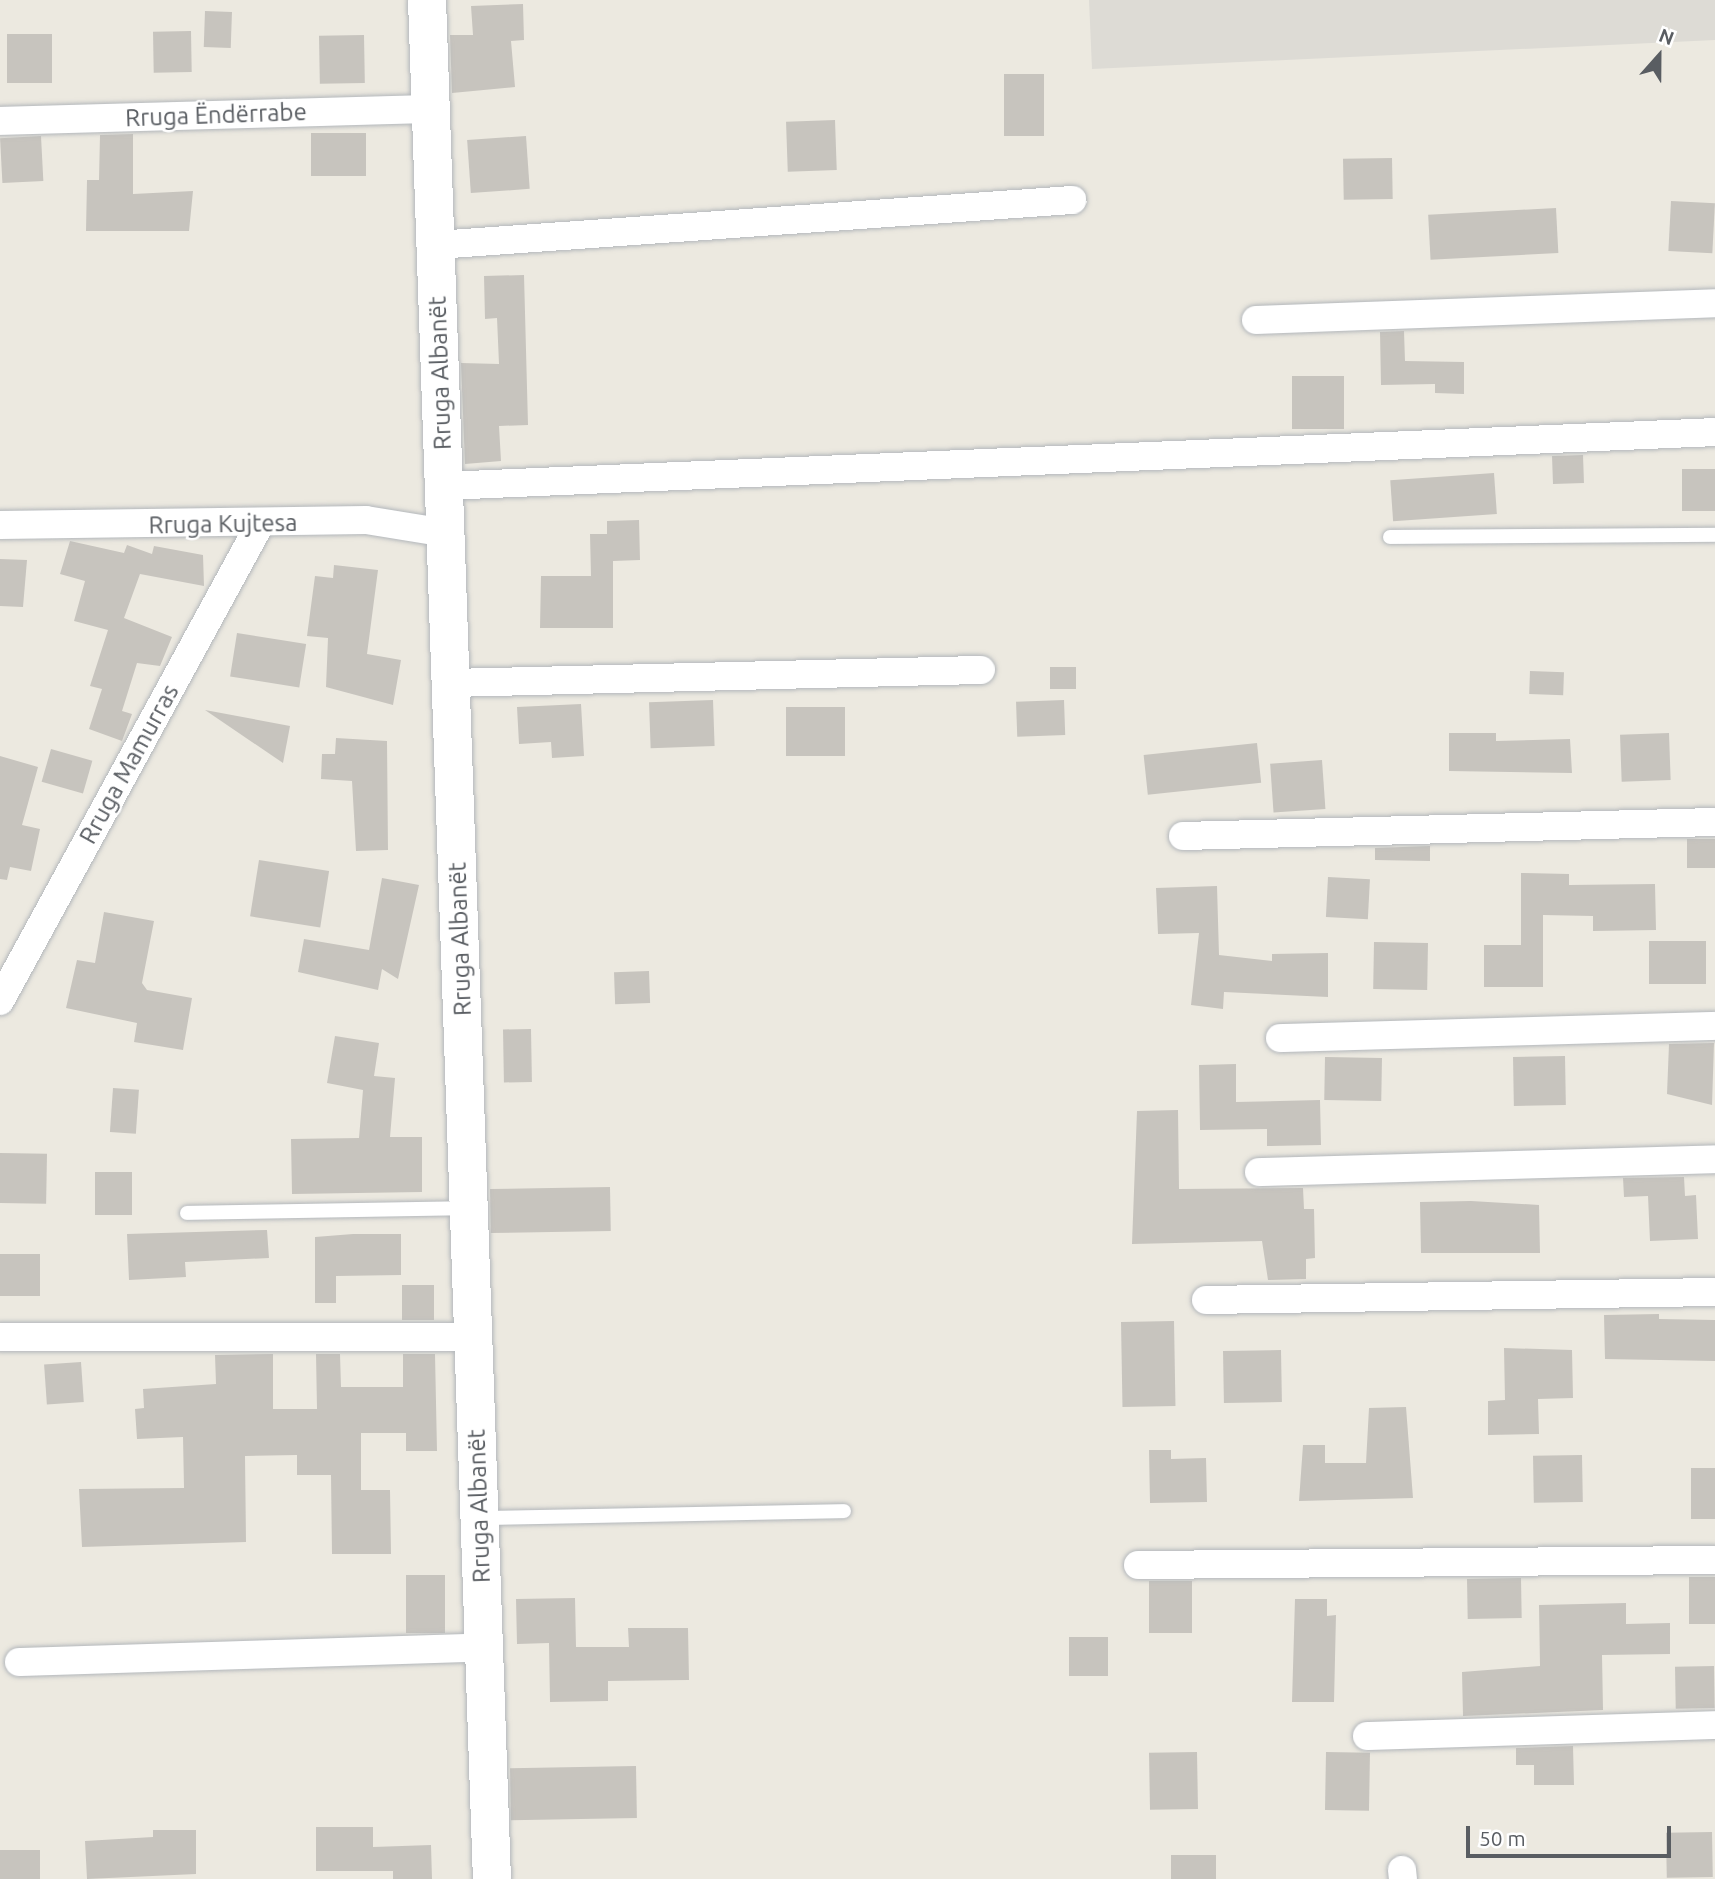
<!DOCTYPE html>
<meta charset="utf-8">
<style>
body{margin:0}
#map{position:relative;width:1715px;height:1879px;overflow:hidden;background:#ece9e0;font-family:Ubuntu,sans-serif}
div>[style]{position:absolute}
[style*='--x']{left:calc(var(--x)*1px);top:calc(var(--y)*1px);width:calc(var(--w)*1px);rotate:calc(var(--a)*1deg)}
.industrial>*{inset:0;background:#dddbd5}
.building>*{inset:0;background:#c7c4be;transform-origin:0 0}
.roads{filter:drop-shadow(0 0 2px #b3b7bb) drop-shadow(0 0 2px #b3b7bb)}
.lane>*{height:14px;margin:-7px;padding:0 7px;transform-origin:7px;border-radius:7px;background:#fff}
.street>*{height:28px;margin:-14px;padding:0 14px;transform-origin:14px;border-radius:14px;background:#fff}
.secondary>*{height:38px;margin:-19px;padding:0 19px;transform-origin:19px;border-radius:19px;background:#fff}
span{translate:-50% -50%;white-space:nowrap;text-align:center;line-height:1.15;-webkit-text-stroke:5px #fff;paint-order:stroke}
.street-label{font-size:24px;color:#595d62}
.north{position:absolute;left:1624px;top:21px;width:70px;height:70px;-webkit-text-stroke:5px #fff;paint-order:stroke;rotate:21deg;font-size:19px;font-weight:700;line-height:28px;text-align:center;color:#595d62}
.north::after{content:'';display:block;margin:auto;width:24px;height:32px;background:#595d62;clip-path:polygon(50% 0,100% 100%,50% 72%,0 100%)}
.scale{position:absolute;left:1466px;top:1826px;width:205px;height:32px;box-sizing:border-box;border:4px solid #595d62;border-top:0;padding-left:9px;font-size:21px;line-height:24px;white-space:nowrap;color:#595d62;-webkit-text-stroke:5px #fff;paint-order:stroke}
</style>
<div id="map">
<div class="industrial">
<div style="clip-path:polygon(1089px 0,1715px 0,1715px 40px,1092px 69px)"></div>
</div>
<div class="building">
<div style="clip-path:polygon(523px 4px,524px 40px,511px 41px,515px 87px,452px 93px,450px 35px,473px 35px,471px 6px)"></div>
<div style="left:205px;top:11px;width:27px;height:36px;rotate:2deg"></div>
<div style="left:191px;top:31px;width:41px;height:38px;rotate:89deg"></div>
<div style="left:7px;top:34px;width:45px;height:49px"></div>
<div style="left:364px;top:35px;width:48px;height:45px;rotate:89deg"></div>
<div style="left:1004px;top:74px;width:40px;height:62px"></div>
<div style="left:835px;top:120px;width:50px;height:49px;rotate:88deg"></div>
<div style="left:311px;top:133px;width:55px;height:43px"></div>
<div style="clip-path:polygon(133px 134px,133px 194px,193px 191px,189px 231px,86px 231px,87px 180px,99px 180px,100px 135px)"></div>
<div style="left:41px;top:136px;width:45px;height:41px;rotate:87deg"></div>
<div style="left:526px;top:136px;width:53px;height:59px;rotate:86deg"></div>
<div style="left:1392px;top:158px;width:41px;height:49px;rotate:89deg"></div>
<div style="left:1671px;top:201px;width:44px;height:50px;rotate:3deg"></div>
<div style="left:1556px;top:208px;width:45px;height:128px;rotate:87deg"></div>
<div style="clip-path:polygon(524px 275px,528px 425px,499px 426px,501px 461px,465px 464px,461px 363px,499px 364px,497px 318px,485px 319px,484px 276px)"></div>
<div style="clip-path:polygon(1404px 331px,1405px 361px,1464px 362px,1464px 394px,1435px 393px,1435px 384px,1381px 385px,1380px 332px)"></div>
<div style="left:1292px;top:376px;width:52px;height:53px"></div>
<div style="left:1583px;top:455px;width:28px;height:31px;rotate:88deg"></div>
<div style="left:1715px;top:469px;width:42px;height:33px;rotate:90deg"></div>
<div style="left:1494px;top:473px;width:41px;height:104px;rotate:86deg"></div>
<div style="clip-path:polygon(639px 520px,640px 560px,613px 561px,613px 628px,540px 628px,541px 576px,591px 576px,590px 534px,607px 534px,607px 521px)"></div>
<div style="clip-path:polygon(70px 541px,124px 553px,127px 545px,152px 554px,154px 546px,203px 555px,204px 586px,140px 574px,124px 618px,172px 637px,160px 666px,137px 663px,122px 711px,132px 714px,122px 741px,89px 729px,102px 689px,90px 686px,108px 630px,74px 621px,85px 581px,60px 574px)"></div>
<div style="clip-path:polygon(0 559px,27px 560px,23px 607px,0 606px)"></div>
<div style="clip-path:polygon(334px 565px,378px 570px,367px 654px,401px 660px,393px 705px,326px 687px,328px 638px,307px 636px,315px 576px,333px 578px)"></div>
<div style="left:237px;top:633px;width:70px;height:44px;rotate:9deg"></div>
<div style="left:1050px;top:667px;width:26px;height:22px"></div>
<div style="left:1530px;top:671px;width:34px;height:23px;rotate:2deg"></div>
<div style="left:713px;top:700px;width:46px;height:64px;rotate:88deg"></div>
<div style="left:1064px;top:700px;width:35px;height:48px;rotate:88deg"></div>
<div style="clip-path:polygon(581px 704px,584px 756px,552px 758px,551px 742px,519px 744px,517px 707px)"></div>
<div style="left:786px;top:707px;width:59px;height:49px"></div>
<div style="clip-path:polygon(205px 710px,290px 726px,283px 763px)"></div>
<div style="clip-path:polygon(1449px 733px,1496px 733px,1496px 741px,1570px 739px,1572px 773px,1449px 771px)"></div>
<div style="left:1669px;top:733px;width:47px;height:49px;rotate:88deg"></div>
<div style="clip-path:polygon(336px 738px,387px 741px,388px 850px,356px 851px,352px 781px,321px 779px,322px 754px,335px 754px)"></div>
<div style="left:1257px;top:743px;width:40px;height:114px;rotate:84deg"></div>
<div style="left:51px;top:749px;width:43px;height:34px;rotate:16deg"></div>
<div style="clip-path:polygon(0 756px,38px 767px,22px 825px,40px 829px,31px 871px,10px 867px,7px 880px,0 879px)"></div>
<div style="left:1322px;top:760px;width:49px;height:52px;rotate:86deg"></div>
<div style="left:1687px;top:839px;width:28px;height:29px"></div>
<div style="clip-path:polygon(1430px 846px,1430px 861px,1375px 860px,1375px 848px)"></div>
<div style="left:259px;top:860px;width:71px;height:57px;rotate:9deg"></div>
<div style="clip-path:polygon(1521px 873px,1569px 874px,1569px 885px,1655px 884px,1656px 930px,1593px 931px,1593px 916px,1543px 915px,1543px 987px,1484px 987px,1484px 945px,1521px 945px)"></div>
<div style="left:1328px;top:877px;width:42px;height:40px;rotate:3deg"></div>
<div style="clip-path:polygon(382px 878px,419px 885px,398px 979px,382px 969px,378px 990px,298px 972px,304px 939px,369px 950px)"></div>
<div style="clip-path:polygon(1217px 886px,1219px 955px,1272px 961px,1272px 954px,1328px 953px,1328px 997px,1224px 992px,1223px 1009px,1191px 1005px,1199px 933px,1158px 934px,1156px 888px)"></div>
<div style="clip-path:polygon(104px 912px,154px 921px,142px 983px,147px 990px,192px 998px,183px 1050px,134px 1042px,137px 1023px,66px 1008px,77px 960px,95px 963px)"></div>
<div style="left:1706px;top:941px;width:43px;height:57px;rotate:90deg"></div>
<div style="left:1374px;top:942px;width:54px;height:47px;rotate:1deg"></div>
<div style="left:649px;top:971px;width:32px;height:35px;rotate:88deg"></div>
<div style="left:531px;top:1029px;width:53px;height:28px;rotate:89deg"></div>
<div style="clip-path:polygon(335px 1036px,379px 1043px,374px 1076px,395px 1078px,390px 1137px,422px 1137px,422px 1192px,292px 1194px,291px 1139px,359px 1138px,363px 1090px,327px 1083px)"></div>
<div style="clip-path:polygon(1714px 1043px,1712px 1105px,1667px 1094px,1669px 1044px)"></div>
<div style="left:1565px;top:1056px;width:49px;height:52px;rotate:89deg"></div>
<div style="left:1325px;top:1057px;width:57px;height:43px;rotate:1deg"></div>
<div style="clip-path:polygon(1236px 1064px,1236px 1102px,1320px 1100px,1321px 1145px,1267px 1146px,1267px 1129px,1200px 1130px,1199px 1065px)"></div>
<div style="left:113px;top:1088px;width:26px;height:44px;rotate:4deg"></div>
<div style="clip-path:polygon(1178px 1110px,1179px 1189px,1303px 1188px,1304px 1209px,1314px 1209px,1315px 1258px,1306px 1259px,1306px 1279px,1268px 1280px,1262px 1241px,1132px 1244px,1137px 1111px)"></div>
<div style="left:0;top:1153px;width:47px;height:50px;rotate:1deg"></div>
<div style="left:95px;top:1172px;width:37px;height:43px"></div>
<div style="clip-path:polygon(1684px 1177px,1685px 1196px,1696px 1195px,1698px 1239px,1650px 1241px,1648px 1196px,1624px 1197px,1623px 1178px)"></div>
<div style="left:610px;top:1187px;width:44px;height:120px;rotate:89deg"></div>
<div style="clip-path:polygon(1471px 1201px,1539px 1205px,1540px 1253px,1421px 1253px,1420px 1202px)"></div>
<div style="clip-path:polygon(267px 1230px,269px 1258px,185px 1262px,186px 1277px,129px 1280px,127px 1234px)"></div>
<div style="clip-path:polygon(353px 1234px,401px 1234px,401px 1275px,336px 1276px,336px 1303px,315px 1303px,315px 1237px)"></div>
<div style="left:40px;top:1254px;width:42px;height:40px;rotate:90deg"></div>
<div style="left:402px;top:1285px;width:32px;height:35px"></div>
<div style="clip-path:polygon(1659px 1314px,1659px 1319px,1715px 1320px,1715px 1361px,1605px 1359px,1604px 1315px)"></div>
<div style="left:1174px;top:1321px;width:85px;height:53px;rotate:89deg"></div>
<div style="clip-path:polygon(1504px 1348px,1572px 1350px,1573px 1398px,1538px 1399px,1539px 1434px,1488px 1435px,1488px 1401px,1505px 1400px)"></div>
<div style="left:1281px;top:1350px;width:52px;height:58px;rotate:89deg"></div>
<div style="clip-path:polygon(273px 1354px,273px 1409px,317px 1409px,316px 1354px,340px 1354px,341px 1387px,403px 1387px,403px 1354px,435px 1354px,437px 1451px,406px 1451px,406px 1433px,361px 1433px,361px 1490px,390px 1490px,391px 1554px,332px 1554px,331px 1475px,297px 1475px,297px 1455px,245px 1456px,246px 1542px,82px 1547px,79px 1489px,184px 1488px,183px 1437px,137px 1439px,135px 1409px,144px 1408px,143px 1389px,216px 1384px,215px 1355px)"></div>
<div style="left:81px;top:1362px;width:40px;height:37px;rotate:86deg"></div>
<div style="clip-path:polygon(1406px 1407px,1413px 1498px,1299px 1501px,1303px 1445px,1325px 1445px,1325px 1463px,1366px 1463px,1369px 1408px)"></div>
<div style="clip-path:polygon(1149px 1450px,1171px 1450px,1171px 1459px,1206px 1458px,1207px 1502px,1150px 1503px)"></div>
<div style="left:1582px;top:1455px;width:47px;height:49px;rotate:89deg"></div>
<div style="left:1715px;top:1468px;width:51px;height:24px;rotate:90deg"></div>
<div style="left:406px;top:1575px;width:39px;height:58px"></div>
<div style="left:1689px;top:1577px;width:26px;height:47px"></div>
<div style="left:1521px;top:1578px;width:40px;height:54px;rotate:89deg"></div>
<div style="left:1192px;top:1581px;width:52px;height:43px;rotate:90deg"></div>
<div style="clip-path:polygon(575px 1598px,576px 1647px,629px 1647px,628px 1628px,688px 1628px,689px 1680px,608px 1681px,608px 1701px,550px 1702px,549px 1643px,517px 1644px,516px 1599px)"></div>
<div style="clip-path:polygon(1295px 1599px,1327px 1599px,1327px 1616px,1336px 1615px,1334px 1702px,1292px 1702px)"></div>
<div style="clip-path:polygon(1626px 1603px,1626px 1624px,1670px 1623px,1670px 1654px,1602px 1655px,1603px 1710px,1463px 1716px,1462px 1672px,1540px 1666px,1539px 1605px)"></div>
<div style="left:1069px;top:1637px;width:39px;height:39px"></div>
<div style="left:1714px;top:1666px;width:42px;height:39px;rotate:89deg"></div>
<div style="clip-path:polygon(1573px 1746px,1574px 1785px,1534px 1785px,1534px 1765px,1516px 1765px,1516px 1748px)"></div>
<div style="left:1197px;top:1752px;width:57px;height:48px;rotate:89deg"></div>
<div style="left:1326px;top:1752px;width:44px;height:58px;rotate:1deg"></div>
<div style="left:636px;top:1766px;width:52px;height:126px;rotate:89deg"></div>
<div style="clip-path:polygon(316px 1827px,373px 1827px,373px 1847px,431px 1845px,432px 1879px,393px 1879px,393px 1871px,316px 1871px)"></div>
<div style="clip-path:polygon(153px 1830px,196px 1830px,196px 1874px,87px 1879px,85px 1841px,153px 1837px)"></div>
<div style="left:1712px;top:1832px;width:45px;height:46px;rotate:89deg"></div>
<div style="left:40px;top:1850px;width:29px;height:40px;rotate:90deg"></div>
<div style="left:1216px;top:1855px;width:24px;height:45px;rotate:90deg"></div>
</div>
<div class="roads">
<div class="lane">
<div style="--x:1390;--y:537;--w:325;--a:-0.4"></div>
<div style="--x:187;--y:1213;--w:282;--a:-1"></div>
<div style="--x:481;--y:1518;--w:363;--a:-1.1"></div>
</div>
<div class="street">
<div style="--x:0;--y:121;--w:432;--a:-1.6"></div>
<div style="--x:436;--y:245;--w:638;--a:-4.05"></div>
<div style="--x:1256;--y:320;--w:459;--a:-2.1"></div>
<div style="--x:444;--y:486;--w:1272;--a:-2.43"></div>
<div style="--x:0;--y:525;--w:366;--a:-0.8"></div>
<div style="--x:366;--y:520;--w:81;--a:9.2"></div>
<div style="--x:451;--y:683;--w:530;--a:-1.41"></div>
<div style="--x:1183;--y:836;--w:532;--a:-1.51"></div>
<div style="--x:0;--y:1001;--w:541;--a:-61.4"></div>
<div style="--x:1280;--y:1038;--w:435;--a:-1.6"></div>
<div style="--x:1259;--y:1172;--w:456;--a:-1.6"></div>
<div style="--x:1206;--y:1300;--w:509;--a:-0.9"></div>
<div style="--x:0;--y:1337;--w:474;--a:0"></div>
<div style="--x:1138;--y:1565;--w:577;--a:-0.5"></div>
<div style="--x:19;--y:1662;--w:465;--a:-1.8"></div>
<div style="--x:1367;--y:1736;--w:348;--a:-1.8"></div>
<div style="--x:1402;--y:1870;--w:9;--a:84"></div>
</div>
<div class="secondary">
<div style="--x:427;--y:0;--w:1880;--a:88.02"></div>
</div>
</div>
<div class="street-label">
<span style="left:216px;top:115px;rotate:-2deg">Rruga Ëndërrabe</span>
<span style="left:440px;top:373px;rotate:-92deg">Rruga Albanët</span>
<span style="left:223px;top:524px;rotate:-1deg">Rruga Kujtesa</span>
<span style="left:129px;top:764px;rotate:-61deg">Rruga Mamurras</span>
<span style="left:460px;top:939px;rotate:-92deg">Rruga Albanët</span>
<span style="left:479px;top:1506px;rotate:-92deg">Rruga Albanët</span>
</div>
<div class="north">N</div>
<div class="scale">50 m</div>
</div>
